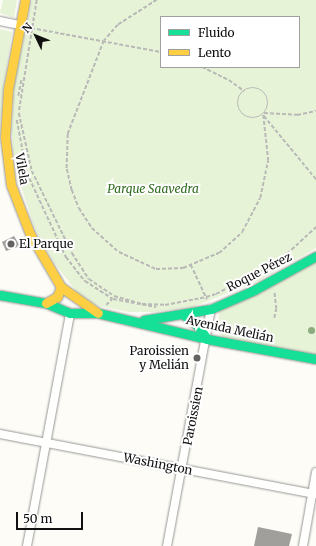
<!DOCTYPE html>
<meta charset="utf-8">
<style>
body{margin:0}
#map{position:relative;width:316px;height:546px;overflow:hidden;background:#fdfcf7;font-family:Merriweather,serif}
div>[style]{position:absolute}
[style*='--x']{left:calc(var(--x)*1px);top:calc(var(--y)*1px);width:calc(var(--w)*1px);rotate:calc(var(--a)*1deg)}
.green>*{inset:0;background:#e7f3d7}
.building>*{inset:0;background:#a19f9c}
.path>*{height:1.5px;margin-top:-0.75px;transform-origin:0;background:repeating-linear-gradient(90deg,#b9b9b8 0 4px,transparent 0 6px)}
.path>.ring{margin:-0.75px;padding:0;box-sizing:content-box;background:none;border:1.5px solid #b9b9b8;border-radius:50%}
.roads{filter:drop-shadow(0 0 1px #979795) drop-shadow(0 0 1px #979795)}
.street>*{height:8px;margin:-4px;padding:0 4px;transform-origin:4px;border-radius:4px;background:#fffffe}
.fast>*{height:9px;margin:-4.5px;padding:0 4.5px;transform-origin:4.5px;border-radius:4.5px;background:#16e098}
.slow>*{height:9px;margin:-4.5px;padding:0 4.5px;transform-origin:4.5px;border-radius:4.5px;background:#ffcf43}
.trees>*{width:7px;height:7px;margin:-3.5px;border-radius:50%;background:#8cac80}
.dots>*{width:11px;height:11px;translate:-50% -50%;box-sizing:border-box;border:2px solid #fff;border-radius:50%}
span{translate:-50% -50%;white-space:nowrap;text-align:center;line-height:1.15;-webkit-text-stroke:4px #fff;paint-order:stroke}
.street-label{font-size:12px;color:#111}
.park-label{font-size:12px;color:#2f6b1f;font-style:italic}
.poi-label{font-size:12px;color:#111}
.left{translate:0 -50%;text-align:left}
.right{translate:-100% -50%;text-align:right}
.legend{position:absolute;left:160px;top:16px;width:140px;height:52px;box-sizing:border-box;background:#fff;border:1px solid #a0a0a0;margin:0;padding:5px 7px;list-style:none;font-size:12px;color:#111}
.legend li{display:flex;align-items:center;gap:8px;height:20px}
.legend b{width:20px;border:1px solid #a0a0a0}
.north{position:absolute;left:16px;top:16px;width:40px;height:40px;-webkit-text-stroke:3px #fff;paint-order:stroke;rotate:313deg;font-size:11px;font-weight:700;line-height:16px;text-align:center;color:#111}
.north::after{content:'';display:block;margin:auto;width:14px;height:18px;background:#111;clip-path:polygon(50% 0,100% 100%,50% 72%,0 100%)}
.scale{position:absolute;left:16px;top:512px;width:67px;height:18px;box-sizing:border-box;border:2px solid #111;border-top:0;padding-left:5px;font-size:12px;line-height:14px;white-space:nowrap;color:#111;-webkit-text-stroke:3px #fff;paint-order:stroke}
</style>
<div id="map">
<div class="green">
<div style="clip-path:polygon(3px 0,17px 0,14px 18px,0 13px)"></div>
<div style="clip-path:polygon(evenodd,32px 0,316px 0,316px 248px,258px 281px,193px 307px,154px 312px,129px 312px,99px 306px,79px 295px,53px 261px,35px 229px,14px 165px,12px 133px,14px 84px,32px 0,161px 17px,299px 17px,299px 67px,161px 67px,161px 17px)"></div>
<div style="clip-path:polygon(0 29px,12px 32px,3px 90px,0 129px)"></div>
<div style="clip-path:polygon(316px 259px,316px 354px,223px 337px,218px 332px,219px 311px)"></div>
</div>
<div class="building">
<div style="clip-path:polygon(14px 236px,20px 246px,6px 251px,2px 242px)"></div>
<div style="clip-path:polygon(258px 527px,292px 534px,289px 546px,254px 546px)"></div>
</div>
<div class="path">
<div style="--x:37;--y:0;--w:114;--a:99.1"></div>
<div style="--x:19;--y:113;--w:59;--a:77.4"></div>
<div style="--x:32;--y:171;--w:91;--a:64"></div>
<div style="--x:72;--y:253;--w:31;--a:57"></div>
<div style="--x:89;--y:279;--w:30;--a:34"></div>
<div style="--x:114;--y:296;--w:29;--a:16"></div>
<div style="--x:142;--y:304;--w:23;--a:2"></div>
<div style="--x:165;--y:305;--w:42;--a:-11"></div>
<div style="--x:206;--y:297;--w:10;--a:-17"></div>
<div style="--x:216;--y:294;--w:70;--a:-27.3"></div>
<div style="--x:278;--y:262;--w:52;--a:-42.6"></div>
<div style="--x:157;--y:0;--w:46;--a:147.3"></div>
<div style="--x:118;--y:25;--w:21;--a:131"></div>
<div style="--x:104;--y:41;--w:100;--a:111.2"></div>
<div style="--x:68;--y:134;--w:35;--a:92"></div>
<div style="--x:67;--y:169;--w:22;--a:77"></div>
<div style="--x:72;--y:190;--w:19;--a:69"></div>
<div style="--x:79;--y:208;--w:24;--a:57"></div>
<div style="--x:92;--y:228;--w:36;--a:42"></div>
<div style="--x:119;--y:252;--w:41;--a:24.7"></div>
<div style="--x:156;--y:269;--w:27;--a:-2"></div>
<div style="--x:183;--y:268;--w:39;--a:-23"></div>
<div style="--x:219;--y:253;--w:31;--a:-42"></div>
<div style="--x:242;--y:232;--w:38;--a:-62"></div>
<div style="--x:260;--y:198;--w:38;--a:-78"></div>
<div style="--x:268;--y:161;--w:46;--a:-96.2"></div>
<div style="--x:31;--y:28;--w:132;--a:10.5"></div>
<div style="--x:202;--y:67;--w:30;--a:26"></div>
<div style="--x:229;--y:80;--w:19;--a:36"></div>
<div class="ring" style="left:238px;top:88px;width:28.5px;height:28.5px"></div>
<div style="--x:18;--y:96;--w:16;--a:-79"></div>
<div style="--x:264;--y:113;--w:33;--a:3"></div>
<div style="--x:297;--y:115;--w:19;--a:-12"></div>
<div style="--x:264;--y:116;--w:82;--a:50.5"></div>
<div style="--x:17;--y:120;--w:54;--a:79.3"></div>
<div style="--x:27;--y:173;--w:93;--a:65.1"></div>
<div style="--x:66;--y:257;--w:31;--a:52"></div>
<div style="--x:85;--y:281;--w:33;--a:33"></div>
<div style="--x:113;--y:299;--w:44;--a:10.5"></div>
<div style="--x:191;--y:265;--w:38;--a:65"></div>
<div style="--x:106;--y:305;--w:8;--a:-45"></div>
<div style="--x:274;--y:318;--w:9;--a:-77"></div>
<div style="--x:276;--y:309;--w:18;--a:-96"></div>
</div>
<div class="roads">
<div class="street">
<div style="--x:0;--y:21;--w:19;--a:12"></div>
<div style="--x:0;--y:434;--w:322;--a:10.8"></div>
<div style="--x:27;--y:546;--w:237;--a:-79.5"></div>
<div style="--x:167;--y:546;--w:241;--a:-79.5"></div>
<div style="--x:303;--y:546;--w:75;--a:-80"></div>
</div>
<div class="fast">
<div style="--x:0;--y:295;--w:47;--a:9.9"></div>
<div style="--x:46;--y:303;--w:26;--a:23"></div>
<div style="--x:70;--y:313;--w:28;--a:0"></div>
<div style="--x:98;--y:313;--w:112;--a:13.4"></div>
<div style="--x:207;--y:339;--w:111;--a:10.4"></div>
<div style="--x:184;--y:315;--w:16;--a:38"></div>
<div style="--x:197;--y:325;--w:17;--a:54"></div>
<div style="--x:144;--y:320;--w:68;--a:-9.3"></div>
<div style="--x:211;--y:309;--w:47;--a:-23.8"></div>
<div style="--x:254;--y:290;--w:71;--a:-28.7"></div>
</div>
<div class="slow">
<div style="--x:25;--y:0;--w:91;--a:100.8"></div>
<div style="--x:8;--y:89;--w:48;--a:93.6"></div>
<div style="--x:5;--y:137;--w:48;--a:82.9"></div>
<div style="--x:11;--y:185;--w:53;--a:68.8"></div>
<div style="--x:30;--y:234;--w:61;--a:59.7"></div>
<div style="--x:61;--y:287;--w:45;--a:35.1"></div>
<div style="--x:46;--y:303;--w:13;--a:-29"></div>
<div style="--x:57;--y:297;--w:11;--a:-68"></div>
</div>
</div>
<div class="trees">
<div style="left:311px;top:330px"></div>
</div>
<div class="dots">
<div style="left:11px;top:244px;background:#646362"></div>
<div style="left:197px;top:358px;background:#646362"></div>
</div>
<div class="street-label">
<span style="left:22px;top:169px;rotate:80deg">Vilela</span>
<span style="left:259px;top:272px;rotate:-27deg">Roque Pérez</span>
<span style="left:230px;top:329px;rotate:12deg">Avenida Melián</span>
<span style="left:193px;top:416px;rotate:-79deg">Paroissien</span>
<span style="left:158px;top:464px;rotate:11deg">Washington</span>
</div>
<div class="park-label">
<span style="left:153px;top:189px">Parque Saavedra</span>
</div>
<div class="poi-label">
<span class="left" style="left:19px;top:244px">El Parque</span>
<span class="right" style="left:189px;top:358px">Paroissien<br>y Melián</span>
</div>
<ul class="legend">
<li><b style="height:5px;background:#16e098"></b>Fluido</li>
<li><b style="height:5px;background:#ffcf43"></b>Lento</li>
</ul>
<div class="north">N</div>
<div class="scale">50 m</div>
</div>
